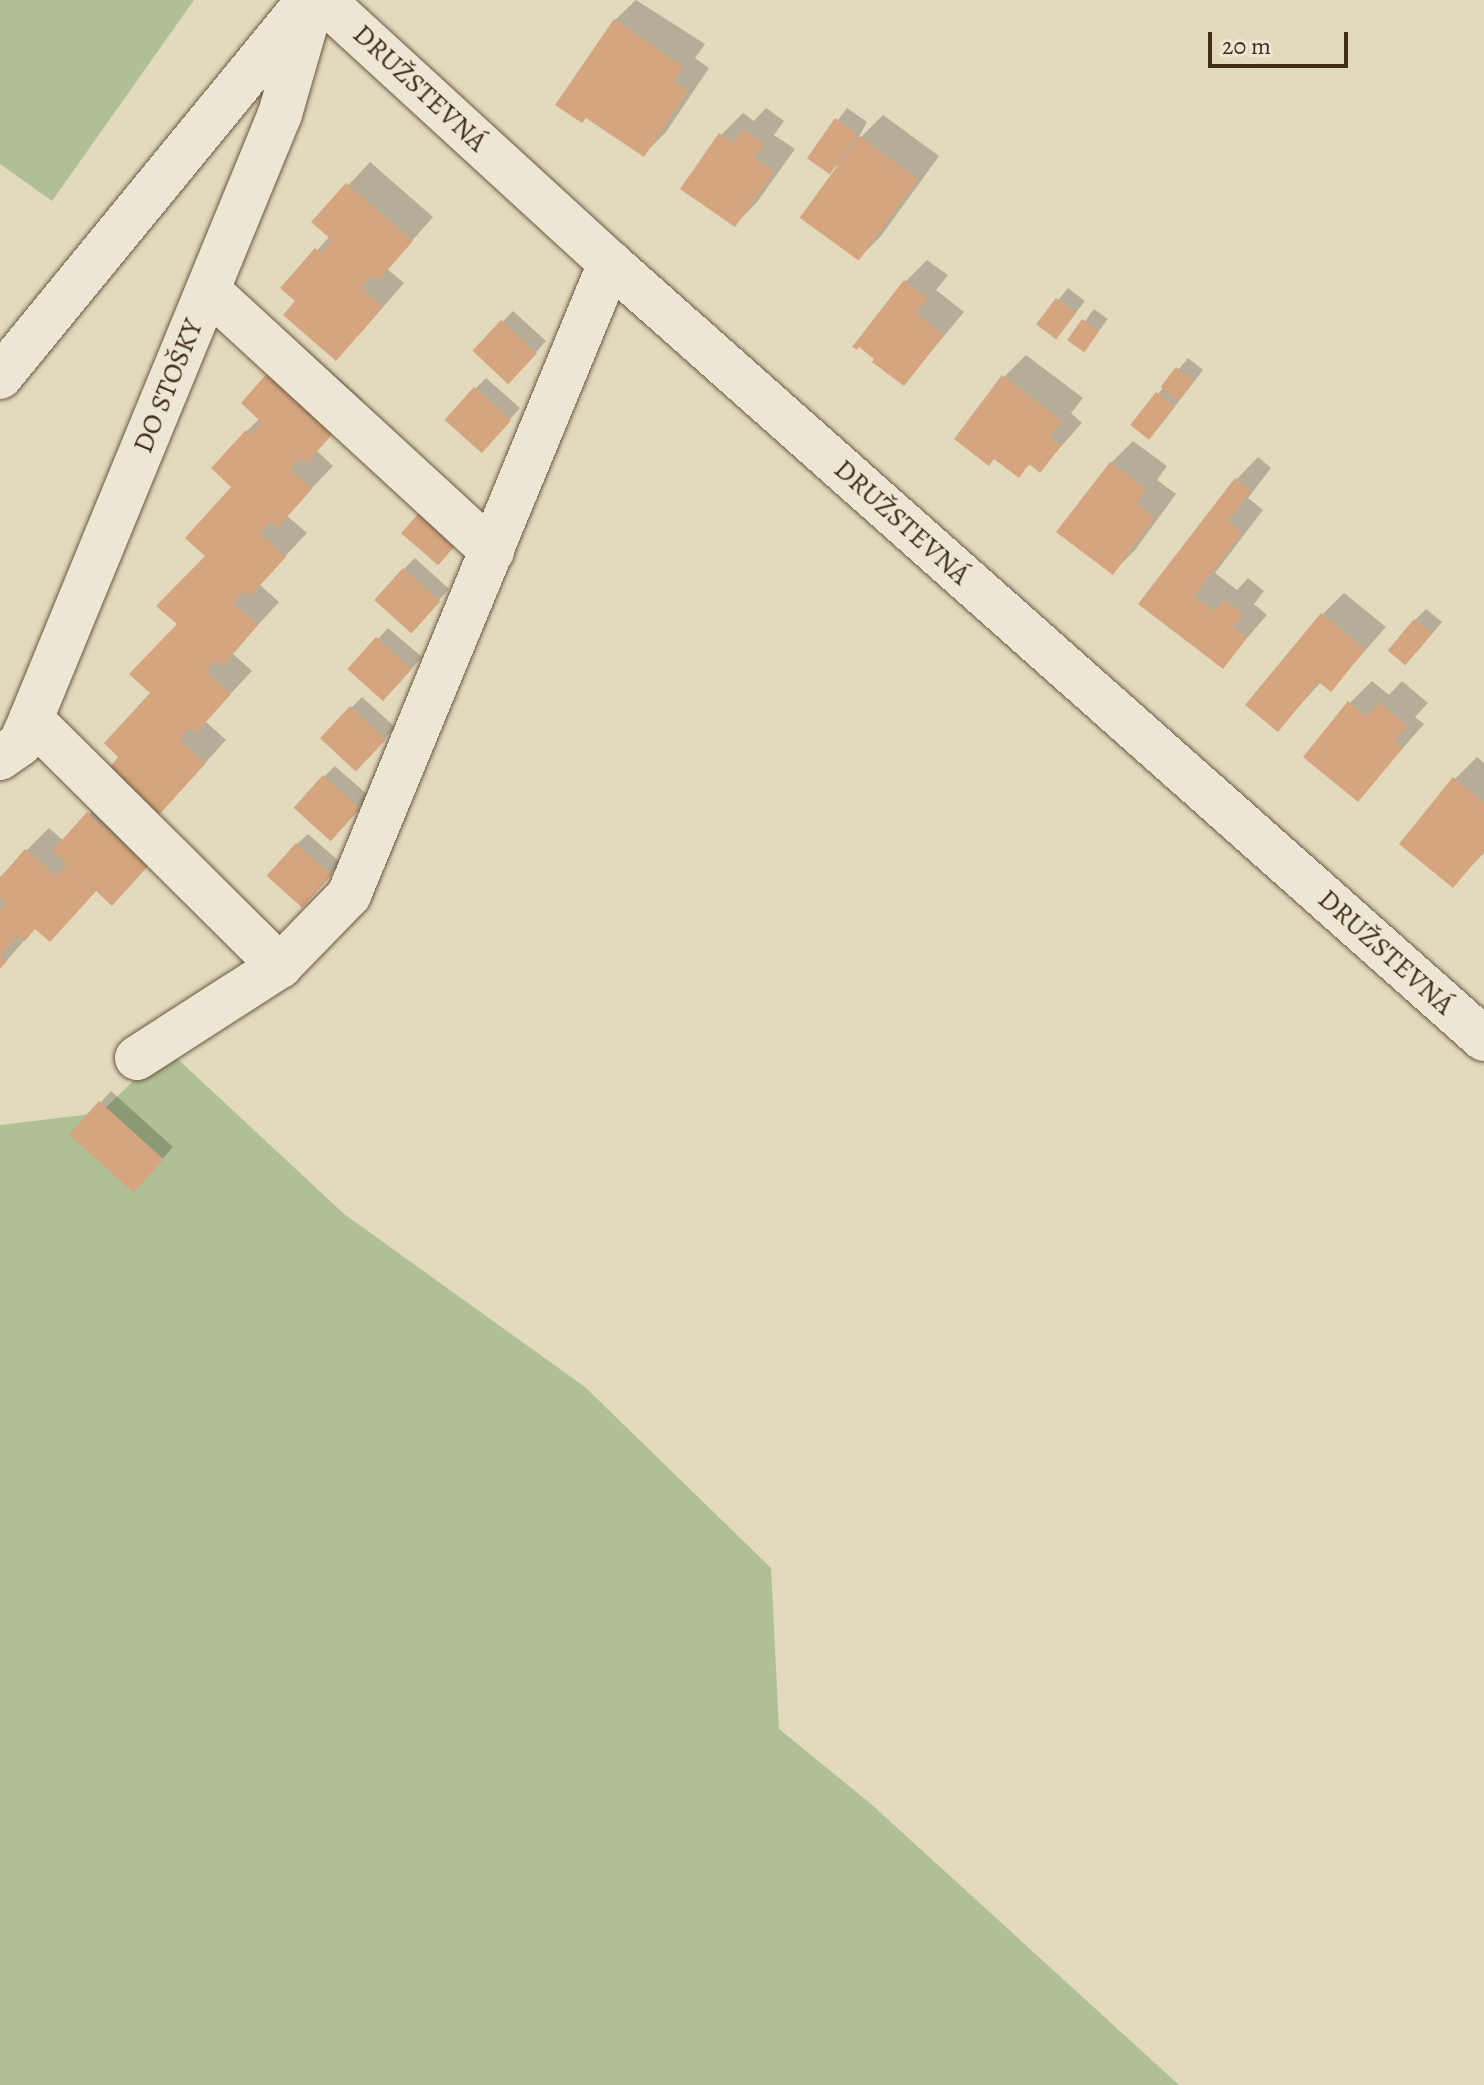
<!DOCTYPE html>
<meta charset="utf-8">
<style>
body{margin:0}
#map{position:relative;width:1484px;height:2085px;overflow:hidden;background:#e3d9bd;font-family:Alegreya,serif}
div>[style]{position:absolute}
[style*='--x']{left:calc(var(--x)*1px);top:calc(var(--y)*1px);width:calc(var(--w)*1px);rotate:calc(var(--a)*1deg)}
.green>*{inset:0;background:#afc094}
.shadow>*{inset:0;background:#0003;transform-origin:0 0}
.building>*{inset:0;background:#d5a57f;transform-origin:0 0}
.roads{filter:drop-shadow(0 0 2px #6a5940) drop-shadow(0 0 2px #6a5940)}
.minor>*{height:44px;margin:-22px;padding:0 22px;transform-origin:22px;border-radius:22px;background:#ede6d4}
span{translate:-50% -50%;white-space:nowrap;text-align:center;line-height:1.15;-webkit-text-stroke:6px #ede6d4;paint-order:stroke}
.street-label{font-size:28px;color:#412e16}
.scale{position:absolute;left:1208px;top:32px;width:140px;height:36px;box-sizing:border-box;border:4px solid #412e16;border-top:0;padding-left:10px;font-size:24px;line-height:28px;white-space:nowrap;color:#412e16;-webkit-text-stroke:6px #ede6d4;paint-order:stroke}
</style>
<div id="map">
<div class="green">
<div style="clip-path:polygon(0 0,194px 0,52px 201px,0 164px)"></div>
<div style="clip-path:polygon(167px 1049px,344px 1214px,585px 1387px,771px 1568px,779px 1729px,871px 1804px,1179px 2085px,0 2085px,0 1125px,100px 1113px)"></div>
</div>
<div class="shadow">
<div style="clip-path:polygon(636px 0,705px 44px,695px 58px,709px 68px,666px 132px,644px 154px,615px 20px)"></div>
<div style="clip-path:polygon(766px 108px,784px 121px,774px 135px,795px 149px,757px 202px,735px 225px,721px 135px,743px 113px,754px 121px)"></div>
<div style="clip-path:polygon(847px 108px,867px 122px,856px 142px,883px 115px,939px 156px,881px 236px,859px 258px,846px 158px,829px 172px,809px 158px)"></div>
<div style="clip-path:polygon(370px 162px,433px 217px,387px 269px,404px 283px,358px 336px,283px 288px,330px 236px,314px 222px)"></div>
<div style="clip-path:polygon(927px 260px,948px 275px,936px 290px,964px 312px,904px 384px,859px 345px,905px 282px)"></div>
<div style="clip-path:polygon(1068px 288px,1085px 301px,1066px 325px,1039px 324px)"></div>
<div style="left:1094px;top:309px;width:17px;height:40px;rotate:36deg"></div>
<div style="clip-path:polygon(513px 311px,546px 341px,519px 371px,475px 351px)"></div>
<div style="clip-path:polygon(299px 343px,363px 400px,317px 451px,333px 466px,286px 515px,307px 533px,259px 584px,279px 602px,232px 653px,252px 671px,205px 721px,226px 740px,180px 791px,121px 757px,152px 693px,208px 556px,234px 486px,247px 431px,260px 418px,277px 365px)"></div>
<div style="clip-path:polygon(1026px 355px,1083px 398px,1071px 413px,1082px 423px,1040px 470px,1031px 463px,1019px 475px,1004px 377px)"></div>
<div style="clip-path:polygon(1188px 358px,1203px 370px,1159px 427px,1158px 394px)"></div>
<div style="clip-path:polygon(486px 378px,520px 408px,492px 440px,475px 389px)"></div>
<div style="clip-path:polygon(1133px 441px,1167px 466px,1157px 480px,1176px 494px,1135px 550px,1113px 572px,1059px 532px,1111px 463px)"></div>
<div style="clip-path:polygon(1258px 457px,1271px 468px,1248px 498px,1263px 510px,1215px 573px,1237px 590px,1248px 578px,1264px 591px,1254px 604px,1267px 615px,1222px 667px,1140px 604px,1236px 480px)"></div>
<div style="clip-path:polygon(415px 558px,449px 589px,421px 620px,404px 569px)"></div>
<div style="clip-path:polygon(1344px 593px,1386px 627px,1331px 689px,1322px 681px,1278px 729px,1322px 615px)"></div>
<div style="clip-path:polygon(1426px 609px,1442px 622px,1416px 653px,1415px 620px)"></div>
<div style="clip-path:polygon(388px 628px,422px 657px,395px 688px,378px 639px)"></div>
<div style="clip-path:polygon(1372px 681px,1389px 695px,1402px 681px,1428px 703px,1415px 717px,1424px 724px,1357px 800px,1350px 703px)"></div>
<div style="clip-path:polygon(362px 697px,395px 727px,368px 758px,351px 708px)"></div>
<div style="clip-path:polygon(1477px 757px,1484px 763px,1484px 853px,1453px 885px,1455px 779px)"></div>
<div style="clip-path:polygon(335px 766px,369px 796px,341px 827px,324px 777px)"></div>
<div style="clip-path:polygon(111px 791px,169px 842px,134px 881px,97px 890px,72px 917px,36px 927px,0 968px,0 877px,49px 828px,64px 841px)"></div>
<div style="clip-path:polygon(308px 834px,341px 863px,313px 894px,297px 844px)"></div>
<div style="clip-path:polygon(111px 1091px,173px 1147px,145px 1179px,72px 1134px)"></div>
</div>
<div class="building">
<div style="clip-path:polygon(614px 19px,684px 67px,674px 81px,688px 91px,644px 157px,586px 118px,582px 123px,555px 105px)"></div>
<div style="left:835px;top:118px;width:28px;height:49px;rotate:35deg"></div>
<div style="clip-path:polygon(743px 129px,764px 144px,754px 158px,774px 172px,735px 227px,680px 189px,719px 133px,732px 143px)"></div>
<div style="left:859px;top:136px;width:73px;height:101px;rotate:36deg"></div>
<div style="clip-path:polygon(346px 183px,413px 241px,378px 281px,371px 276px,361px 287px,383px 307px,336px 361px,283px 315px,295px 301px,280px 288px,315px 248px,321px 253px,332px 240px,311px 222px)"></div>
<div style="clip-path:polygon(904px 280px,927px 298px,916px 313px,944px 335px,904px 386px,872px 362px,874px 359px,859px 347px,857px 350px,852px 347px)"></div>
<div style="left:1056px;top:298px;width:25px;height:33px;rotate:37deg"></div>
<div style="left:1082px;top:319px;width:21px;height:26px;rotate:35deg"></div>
<div style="left:501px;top:320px;width:49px;height:42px;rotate:43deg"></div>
<div style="clip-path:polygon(276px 363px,342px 423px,307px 463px,301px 457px,290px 469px,312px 489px,277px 528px,270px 521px,260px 534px,286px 557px,250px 596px,244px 591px,233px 603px,258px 625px,223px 666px,216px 660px,206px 671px,231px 694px,196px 733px,189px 728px,179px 740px,206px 763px,158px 816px,107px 771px,118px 757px,104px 743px,150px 693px,129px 674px,177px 624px,156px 606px,205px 556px,185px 538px,231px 487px,211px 468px,246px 430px,251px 435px,261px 422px,241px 403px)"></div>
<div style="left:1176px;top:367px;width:23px;height:25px;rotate:38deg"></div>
<div style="clip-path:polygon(1002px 375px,1062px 421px,1050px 436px,1061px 446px,1040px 473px,1029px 464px,1019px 478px,994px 459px,989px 466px,954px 439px)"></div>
<div style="left:474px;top:387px;width:50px;height:44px;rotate:42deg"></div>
<div style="left:1156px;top:392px;width:24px;height:42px;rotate:38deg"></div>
<div style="clip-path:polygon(1110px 462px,1147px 489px,1136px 503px,1155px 517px,1113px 575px,1056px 532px)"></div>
<div style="clip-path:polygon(1235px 478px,1251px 491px,1228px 521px,1242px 533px,1194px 596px,1215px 612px,1224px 599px,1243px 614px,1233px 627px,1247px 638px,1223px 669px,1138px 604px)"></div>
<div style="left:430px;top:500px;width:49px;height:44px;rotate:41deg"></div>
<div style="left:403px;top:568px;width:50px;height:43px;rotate:42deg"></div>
<div style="clip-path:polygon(1321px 613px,1365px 650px,1331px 692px,1319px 682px,1278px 732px,1245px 705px)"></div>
<div style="left:1414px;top:619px;width:23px;height:41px;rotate:40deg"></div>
<div style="left:376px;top:637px;width:48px;height:43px;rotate:42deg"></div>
<div style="clip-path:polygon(1348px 701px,1366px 717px,1379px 702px,1407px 726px,1395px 741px,1403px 748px,1358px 802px,1303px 757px)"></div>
<div style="left:350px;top:706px;width:49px;height:44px;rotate:43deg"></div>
<div style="left:323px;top:775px;width:50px;height:44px;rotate:42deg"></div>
<div style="clip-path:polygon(1453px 777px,1484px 803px,1484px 851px,1453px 888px,1399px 844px)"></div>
<div style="clip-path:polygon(87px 812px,148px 866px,112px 906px,96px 891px,50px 942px,35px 929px,25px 941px,18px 935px,1px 955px,7px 961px,0 969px,0 909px,6px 903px,0 897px,0 878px,25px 849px,56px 876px,67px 864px,52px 851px)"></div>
<div style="left:296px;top:843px;width:48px;height:44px;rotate:42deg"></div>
<div style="left:99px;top:1101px;width:87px;height:45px;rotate:42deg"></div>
</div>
<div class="roads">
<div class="minor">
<div style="--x:323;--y:0;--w:389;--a:42.5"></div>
<div style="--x:610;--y:263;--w:1169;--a:41.6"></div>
<div style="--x:208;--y:290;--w:386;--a:42.6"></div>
<div style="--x:0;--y:377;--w:481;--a:-50.7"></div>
<div style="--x:31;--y:719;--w:351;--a:44.8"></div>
<div style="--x:0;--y:758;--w:24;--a:-35"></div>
<div style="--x:20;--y:744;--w:27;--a:-66"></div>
<div style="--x:31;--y:719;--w:654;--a:-67.63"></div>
<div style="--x:280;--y:114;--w:119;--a:-73.9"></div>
<div style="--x:137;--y:1058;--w:170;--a:-32.8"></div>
<div style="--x:280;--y:966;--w:99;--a:-45.8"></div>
<div style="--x:349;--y:895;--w:684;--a:-67.56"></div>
</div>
</div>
<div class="street-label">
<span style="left:420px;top:88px;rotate:43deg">DRUŽSTEVNÁ</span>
<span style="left:168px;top:386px;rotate:-68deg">DO STOŠKY</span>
<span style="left:902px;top:522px;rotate:42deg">DRUŽSTEVNÁ</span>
<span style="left:1386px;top:952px;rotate:42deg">DRUŽSTEVNÁ</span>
</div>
<div class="scale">20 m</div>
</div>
